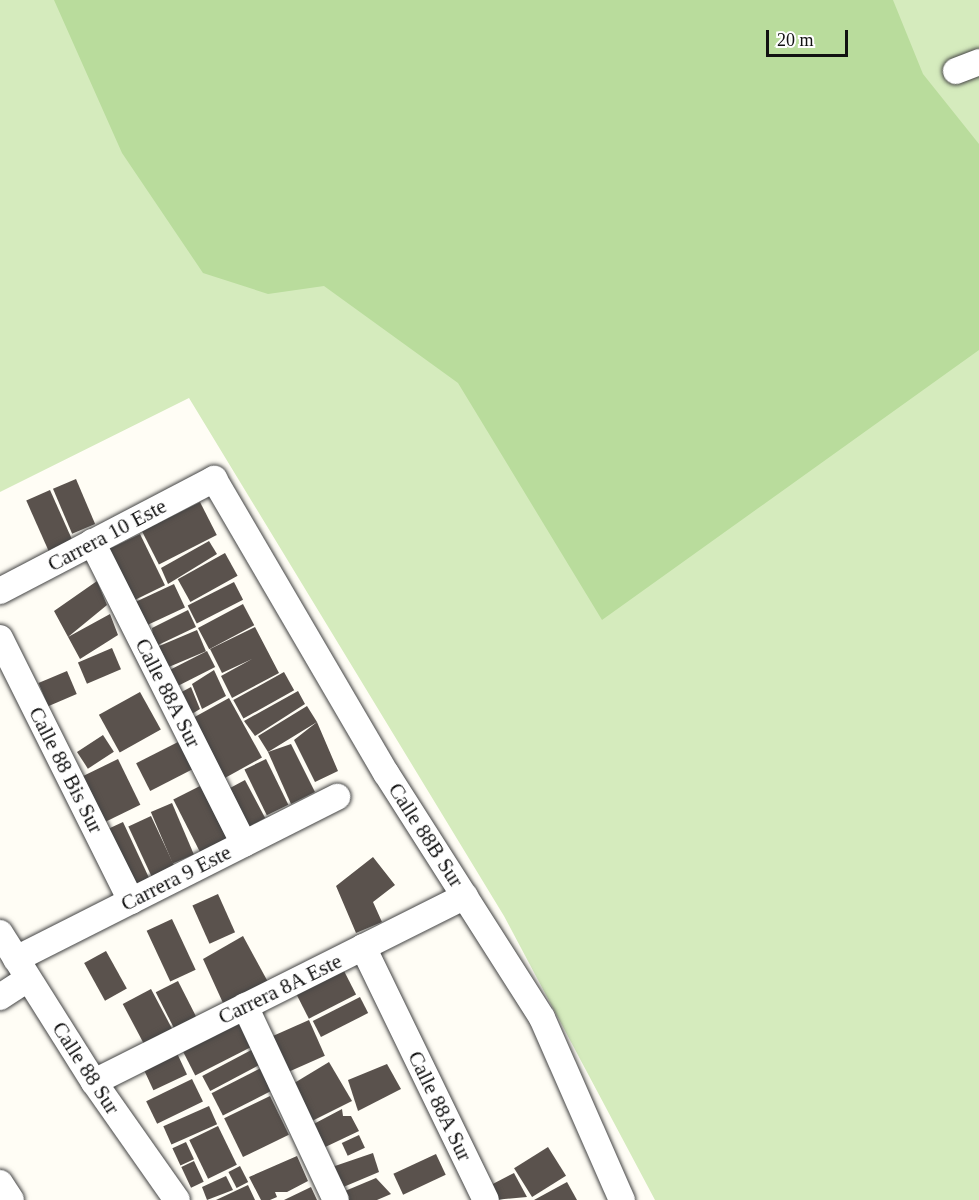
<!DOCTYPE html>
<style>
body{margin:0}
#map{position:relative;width:979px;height:1200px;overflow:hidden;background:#fffdf5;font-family:Georgia,serif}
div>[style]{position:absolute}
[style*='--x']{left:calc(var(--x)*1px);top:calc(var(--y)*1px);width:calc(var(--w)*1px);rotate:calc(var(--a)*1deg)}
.green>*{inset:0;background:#d5ebbd}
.forest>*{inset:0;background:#b9dc9c}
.building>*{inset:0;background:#5a524d;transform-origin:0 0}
.roads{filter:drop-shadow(0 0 2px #444) drop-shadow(0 0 2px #444)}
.minor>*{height:26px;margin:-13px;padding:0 13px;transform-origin:13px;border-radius:13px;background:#fff}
span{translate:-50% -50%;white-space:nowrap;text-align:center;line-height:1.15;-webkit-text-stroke:6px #fff;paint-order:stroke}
.street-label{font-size:21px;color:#111}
.scale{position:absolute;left:766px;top:30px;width:82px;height:27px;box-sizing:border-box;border:3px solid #111;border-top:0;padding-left:8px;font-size:18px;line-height:21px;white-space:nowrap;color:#111;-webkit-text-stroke:4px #fff;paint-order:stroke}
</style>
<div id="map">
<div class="green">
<div style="clip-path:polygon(0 0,979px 0,979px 1200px,655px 1200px,504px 916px,189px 398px,0 492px)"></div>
</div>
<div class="forest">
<div style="clip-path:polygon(54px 0,893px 0,923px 74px,979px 144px,979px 350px,602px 620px,458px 383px,324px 286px,268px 294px,203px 273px,122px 153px)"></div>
</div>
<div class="building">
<div style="left:76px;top:479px;width:49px;height:25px;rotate:67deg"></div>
<div style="left:50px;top:490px;width:60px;height:26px;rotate:66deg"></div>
<div style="left:200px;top:502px;width:37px;height:65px;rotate:63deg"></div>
<div style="left:140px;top:534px;width:57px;height:37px;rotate:64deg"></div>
<div style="clip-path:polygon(209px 541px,217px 554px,168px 584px,161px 568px)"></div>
<div style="left:225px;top:553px;width:26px;height:54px;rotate:61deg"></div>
<div style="clip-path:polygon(97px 581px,107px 605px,68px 637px,110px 614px,118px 635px,80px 659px,54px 611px)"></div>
<div style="left:234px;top:582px;width:20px;height:52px;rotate:63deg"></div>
<div style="left:174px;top:584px;width:26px;height:51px;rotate:65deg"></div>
<div style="left:243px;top:604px;width:24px;height:51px;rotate:62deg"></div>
<div style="clip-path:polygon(188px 610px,196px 627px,154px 647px,152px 628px)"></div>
<div style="clip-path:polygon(255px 627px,279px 673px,232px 698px,221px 676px,252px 659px,222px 673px,210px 649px)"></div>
<div style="left:197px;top:630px;width:23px;height:43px;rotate:67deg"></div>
<div style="left:112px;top:648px;width:23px;height:37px;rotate:67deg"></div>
<div style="left:207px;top:651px;width:18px;height:42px;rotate:63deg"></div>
<div style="clip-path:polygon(214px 670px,226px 696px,202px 709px,192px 684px)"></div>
<div style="left:67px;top:671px;width:25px;height:31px;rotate:67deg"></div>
<div style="left:284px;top:672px;width:21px;height:58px;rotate:61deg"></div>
<div style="clip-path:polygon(191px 687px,200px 709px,187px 717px,176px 695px)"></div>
<div style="clip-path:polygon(298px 691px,305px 704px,255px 736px,244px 721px)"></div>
<div style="left:140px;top:692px;width:43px;height:47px;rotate:61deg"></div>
<div style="left:229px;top:698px;width:68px;height:46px;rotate:61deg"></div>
<div style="clip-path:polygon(307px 706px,317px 722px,338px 771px,315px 782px,294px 740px,317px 722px,268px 752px,258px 736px)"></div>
<div style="left:103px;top:735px;width:20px;height:31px;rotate:57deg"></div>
<div style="left:178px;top:742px;width:31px;height:47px;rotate:63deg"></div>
<div style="clip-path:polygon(291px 744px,315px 792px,291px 804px,268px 752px)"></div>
<div style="left:118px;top:759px;width:51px;height:45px;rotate:64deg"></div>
<div style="left:266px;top:759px;width:51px;height:24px;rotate:64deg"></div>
<div style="left:245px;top:780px;width:43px;height:27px;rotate:62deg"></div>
<div style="left:200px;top:786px;width:60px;height:30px;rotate:63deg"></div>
<div style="left:172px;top:803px;width:56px;height:23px;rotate:67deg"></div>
<div style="left:151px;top:816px;width:55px;height:25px;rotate:65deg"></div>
<div style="left:123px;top:822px;width:65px;height:25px;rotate:65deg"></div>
<div style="clip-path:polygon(373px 857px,395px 885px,373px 902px,382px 922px,356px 933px,336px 886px)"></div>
<div style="left:218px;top:894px;width:42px;height:28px;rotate:66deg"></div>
<div style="left:172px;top:919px;width:56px;height:28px;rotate:65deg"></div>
<div style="clip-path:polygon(243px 936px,268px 982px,223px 1003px,203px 959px)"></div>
<div style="left:106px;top:951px;width:43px;height:25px;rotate:61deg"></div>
<div style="left:342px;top:967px;width:31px;height:53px;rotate:63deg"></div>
<div style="left:178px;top:981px;width:44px;height:25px;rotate:63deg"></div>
<div style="left:151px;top:989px;width:52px;height:32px;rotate:62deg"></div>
<div style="left:360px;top:997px;width:18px;height:53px;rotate:63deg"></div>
<div style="left:240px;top:1018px;width:31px;height:66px;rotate:63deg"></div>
<div style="left:309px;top:1020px;width:39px;height:42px;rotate:66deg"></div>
<div style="left:257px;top:1047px;width:17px;height:62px;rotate:62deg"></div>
<div style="left:176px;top:1051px;width:26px;height:37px;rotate:65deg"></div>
<div style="clip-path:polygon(329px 1062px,352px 1101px,308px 1123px,291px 1085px)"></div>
<div style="clip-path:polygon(387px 1064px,401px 1089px,358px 1111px,348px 1080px)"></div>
<div style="left:265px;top:1066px;width:25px;height:60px;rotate:63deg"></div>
<div style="left:192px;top:1079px;width:25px;height:51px;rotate:64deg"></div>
<div style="left:270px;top:1096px;width:43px;height:51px;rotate:64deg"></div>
<div style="left:209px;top:1106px;width:20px;height:50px;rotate:66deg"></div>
<div style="clip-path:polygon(342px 1109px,343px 1116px,351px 1116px,359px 1131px,319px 1150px,308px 1127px)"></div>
<div style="left:218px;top:1126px;width:43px;height:32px;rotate:64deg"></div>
<div style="left:359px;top:1135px;width:14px;height:19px;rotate:65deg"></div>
<div style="left:186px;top:1142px;width:19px;height:15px;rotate:65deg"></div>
<div style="left:548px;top:1147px;width:34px;height:40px;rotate:58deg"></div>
<div style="clip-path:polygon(373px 1153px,379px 1172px,341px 1188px,332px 1167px)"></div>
<div style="left:436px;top:1154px;width:23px;height:47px;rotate:65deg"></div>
<div style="clip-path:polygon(297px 1156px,308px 1181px,287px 1192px,275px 1192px,277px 1197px,270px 1200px,261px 1200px,249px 1177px)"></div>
<div style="left:194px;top:1161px;width:23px;height:14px;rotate:65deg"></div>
<div style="left:240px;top:1166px;width:18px;height:13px;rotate:63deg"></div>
<div style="clip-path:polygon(514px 1173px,527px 1197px,493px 1200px,487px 1187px)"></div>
<div style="clip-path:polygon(226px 1176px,233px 1190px,207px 1200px,202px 1187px)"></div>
<div style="clip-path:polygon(376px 1178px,391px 1194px,377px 1200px,348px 1200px,345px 1191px)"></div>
<div style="clip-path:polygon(567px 1182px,577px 1200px,534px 1200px)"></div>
<div style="clip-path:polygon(248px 1185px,255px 1200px,216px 1200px)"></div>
<div style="clip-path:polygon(311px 1187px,317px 1200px,284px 1200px)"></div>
</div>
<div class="roads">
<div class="minor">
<div style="--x:956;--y:71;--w:25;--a:-21"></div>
<div style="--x:92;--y:542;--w:338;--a:63.3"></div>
<div style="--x:0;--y:591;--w:242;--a:-27.6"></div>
<div style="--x:214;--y:479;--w:341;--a:59.7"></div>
<div style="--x:386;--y:773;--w:290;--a:57.5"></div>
<div style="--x:542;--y:1018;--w:199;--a:66.3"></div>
<div style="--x:0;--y:638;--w:294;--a:63.5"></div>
<div style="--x:0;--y:933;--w:176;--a:57.8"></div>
<div style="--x:94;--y:1082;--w:144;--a:54.9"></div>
<div style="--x:363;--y:947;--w:281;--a:64.1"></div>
<div style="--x:16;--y:959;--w:360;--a:-26.8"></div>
<div style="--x:0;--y:997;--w:33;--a:-33"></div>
<div style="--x:245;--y:1006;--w:214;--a:64.9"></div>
<div style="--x:94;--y:1082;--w:415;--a:-26.6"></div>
<div style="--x:0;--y:1183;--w:20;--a:57"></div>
</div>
</div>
<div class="street-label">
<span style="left:107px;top:535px;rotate:-28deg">Carrera 10 Este</span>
<span style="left:168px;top:693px;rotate:63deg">Calle 88A Sur</span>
<span style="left:66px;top:770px;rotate:63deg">Calle 88 Bis Sur</span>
<span style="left:426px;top:835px;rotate:57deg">Calle 88B Sur</span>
<span style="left:176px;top:878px;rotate:-27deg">Carrera 9 Este</span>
<span style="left:280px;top:989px;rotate:-26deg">Carrera 8A Este</span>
<span style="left:86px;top:1068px;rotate:57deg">Calle 88 Sur</span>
<span style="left:440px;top:1106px;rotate:64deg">Calle 88A Sur</span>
</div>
<div class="scale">20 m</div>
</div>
